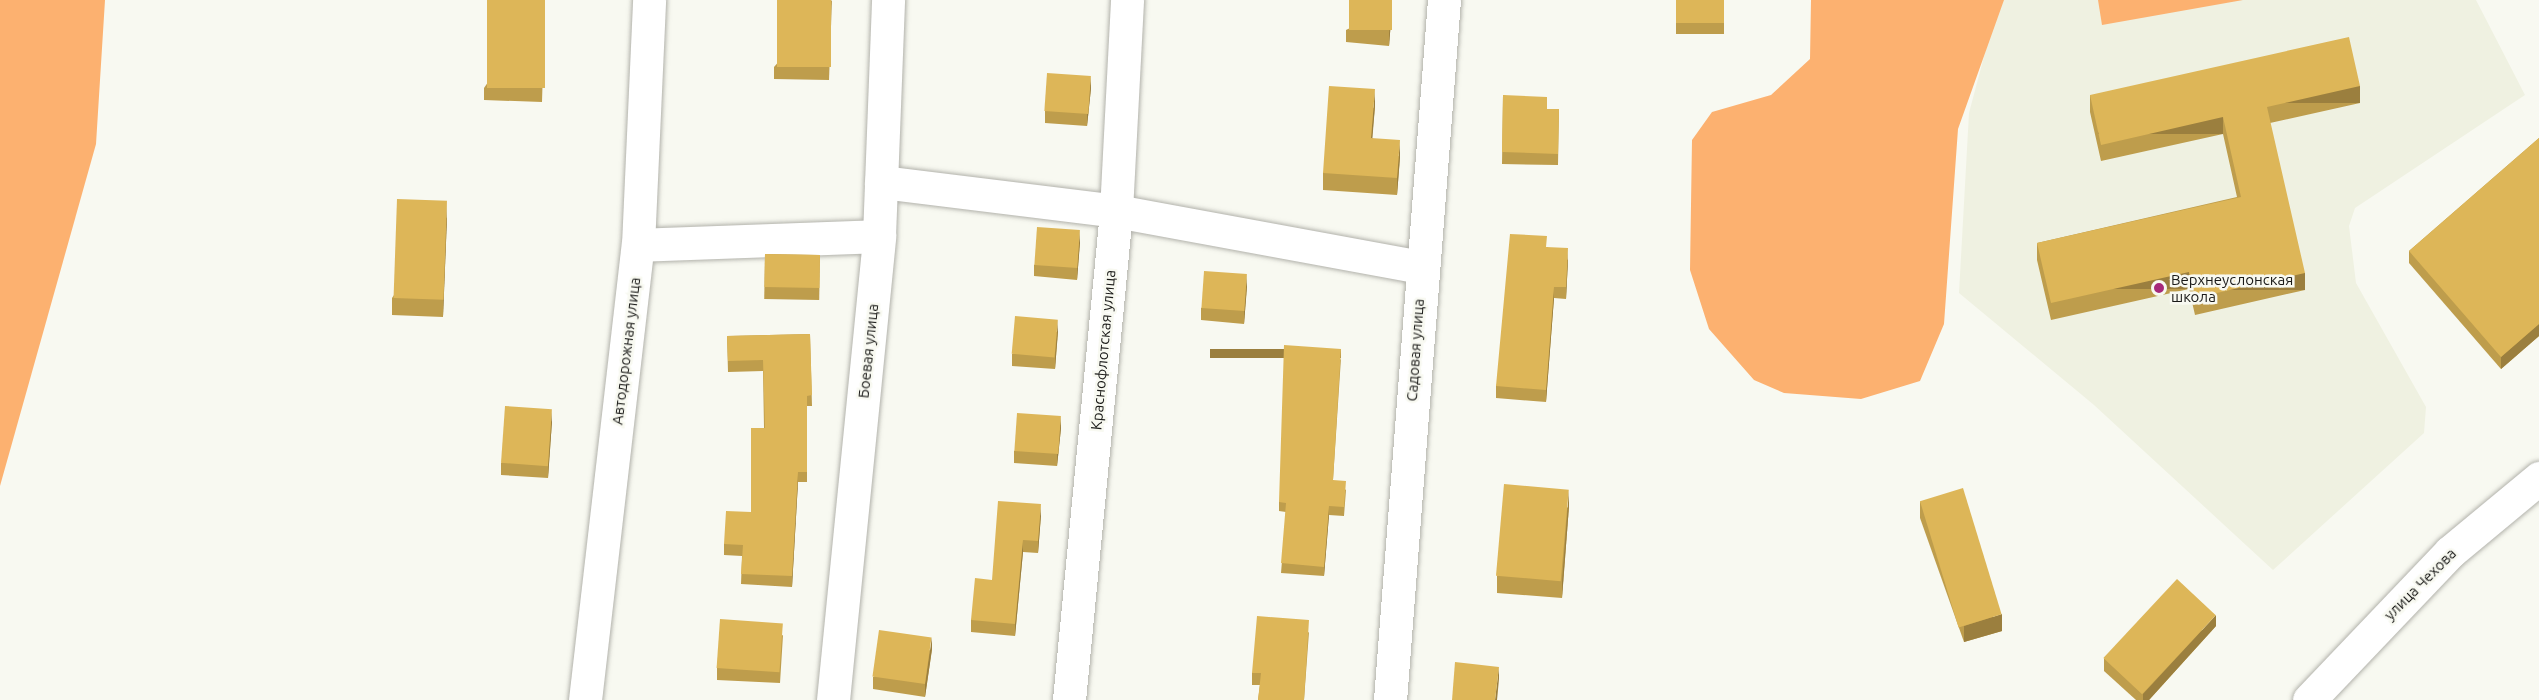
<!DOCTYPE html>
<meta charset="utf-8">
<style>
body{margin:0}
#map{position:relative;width:2539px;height:700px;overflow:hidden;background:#f8f9f1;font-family:Ubuntu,sans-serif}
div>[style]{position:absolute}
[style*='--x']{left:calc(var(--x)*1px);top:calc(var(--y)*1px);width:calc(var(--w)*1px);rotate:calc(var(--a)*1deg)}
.built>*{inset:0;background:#eff1e1}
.green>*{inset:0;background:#fcb170}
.roads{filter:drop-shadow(0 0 2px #b2b2ab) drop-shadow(0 0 2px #b2b2ab)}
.minor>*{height:33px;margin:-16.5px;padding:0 16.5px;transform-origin:16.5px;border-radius:16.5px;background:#fff}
.wall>*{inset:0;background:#be9d4c;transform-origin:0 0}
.shaded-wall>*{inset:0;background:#9b7f3e;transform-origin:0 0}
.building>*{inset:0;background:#ddb658;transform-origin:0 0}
.dots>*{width:16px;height:16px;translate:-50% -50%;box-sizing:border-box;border:3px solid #f8f9f1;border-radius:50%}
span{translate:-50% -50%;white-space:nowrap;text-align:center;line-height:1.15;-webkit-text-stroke:5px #f8f9f1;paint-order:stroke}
.poi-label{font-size:15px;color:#1a1a18}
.left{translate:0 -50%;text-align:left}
.street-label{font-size:15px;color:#1a1a18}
</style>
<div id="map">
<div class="built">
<div style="clip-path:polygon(1999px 0,2476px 0,2525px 95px,2355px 208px,2349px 226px,2356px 283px,2426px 407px,2424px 433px,2273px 570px,2094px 405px,1959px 293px,1969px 113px)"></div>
</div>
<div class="green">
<div style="clip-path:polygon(0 0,105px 0,96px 144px,0 486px)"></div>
<div style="clip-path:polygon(1811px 0,2004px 0,1958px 129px,1944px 324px,1920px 381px,1861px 399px,1784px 393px,1754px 380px,1709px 329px,1690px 270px,1692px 140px,1712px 112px,1771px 95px,1810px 59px)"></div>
<div style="clip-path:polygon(2098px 0,2243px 0,2102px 25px)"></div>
</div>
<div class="roads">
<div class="minor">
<div style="--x:881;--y:182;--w:237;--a:7"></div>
<div style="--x:1116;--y:211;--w:310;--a:10.4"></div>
<div style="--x:638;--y:245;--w:241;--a:-2.1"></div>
<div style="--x:585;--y:700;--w:458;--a:-83.4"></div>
<div style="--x:638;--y:245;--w:245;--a:-87.4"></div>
<div style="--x:833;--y:700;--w:466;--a:-84.3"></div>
<div style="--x:879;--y:236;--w:236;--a:-87.8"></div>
<div style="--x:1069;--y:700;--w:491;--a:-84.5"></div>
<div style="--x:1116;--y:211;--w:211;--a:-87"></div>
<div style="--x:1390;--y:700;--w:702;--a:-85.59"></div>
<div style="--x:2309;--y:700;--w:204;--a:-46.4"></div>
<div style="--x:2450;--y:552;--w:116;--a:-39.7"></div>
</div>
</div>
<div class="wall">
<div style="clip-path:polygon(545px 0,542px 102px,484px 100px,484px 88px)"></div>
<div style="clip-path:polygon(832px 0,829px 80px,774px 79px,774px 67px)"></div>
<div style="left:1676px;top:0;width:48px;height:34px"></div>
<div style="clip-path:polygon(1392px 8px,1389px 46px,1346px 42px,1346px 30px)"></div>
<div style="clip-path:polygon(1091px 88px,1087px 126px,1045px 123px,1045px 111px)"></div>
<div style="clip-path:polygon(1503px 95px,1547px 109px,1559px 109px,1558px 165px,1502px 164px)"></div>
<div style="clip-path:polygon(2090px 95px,2360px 103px,2270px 123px,2305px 290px,2195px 315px,2189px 289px,2051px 320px,2037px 260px,2037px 243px,2237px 197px,2223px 134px,2101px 161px,2090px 112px)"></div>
<div style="clip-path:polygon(1375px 106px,1372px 138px,1400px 157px,1397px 195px,1323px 190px,1323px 173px)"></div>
<div style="clip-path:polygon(2539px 138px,2539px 336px,2501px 369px,2409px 263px,2409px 251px)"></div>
<div style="clip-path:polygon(447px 217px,443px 317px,392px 315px,392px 298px)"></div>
<div style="clip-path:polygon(1080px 242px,1077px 280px,1034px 276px,1034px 265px)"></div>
<div style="clip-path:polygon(1547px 247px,1568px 260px,1566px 299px,1554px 298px,1546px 402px,1496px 398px,1496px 386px)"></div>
<div style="left:765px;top:254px;width:55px;height:45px;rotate:1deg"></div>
<div style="clip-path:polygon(1247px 286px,1244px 324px,1201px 320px,1201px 308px)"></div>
<div style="clip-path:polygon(1058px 331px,1055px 369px,1012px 366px,1012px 354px)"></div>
<div style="clip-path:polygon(810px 334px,812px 406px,807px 406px,807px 482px,798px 482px,792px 587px,741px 584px,742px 556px,724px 555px,724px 544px,751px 512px,764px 428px,763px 371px,728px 372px,727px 336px)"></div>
<div style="clip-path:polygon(1341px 358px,1333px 480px,1346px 490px,1344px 516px,1329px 515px,1324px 576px,1281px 573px,1286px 512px,1279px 511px,1279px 502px)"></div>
<div style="clip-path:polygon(552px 421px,548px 478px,501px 475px,501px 463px)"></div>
<div style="clip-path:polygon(1061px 428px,1057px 466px,1014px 463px,1014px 451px)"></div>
<div style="clip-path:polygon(1920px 501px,2002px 631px,1964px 642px,1920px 518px)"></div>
<div style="clip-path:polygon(1569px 506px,1562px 598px,1497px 593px,1497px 576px)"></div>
<div style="clip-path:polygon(1041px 515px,1038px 553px,1023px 552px,1015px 636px,971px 632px,971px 620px,992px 580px)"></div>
<div style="clip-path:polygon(2216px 626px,2149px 700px,2136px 700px,2104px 671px,2104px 659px)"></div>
<div style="clip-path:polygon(1309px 632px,1304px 700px,1258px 700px,1260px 685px,1252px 685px,1252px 673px)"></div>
<div style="clip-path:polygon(783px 635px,780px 683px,717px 680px,717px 668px)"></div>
<div style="clip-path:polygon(932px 649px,925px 697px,873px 689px,873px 677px)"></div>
</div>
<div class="shaded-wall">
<div style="clip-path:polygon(1392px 0,1392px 8px,1389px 46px,1389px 34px)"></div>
<div style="clip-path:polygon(1091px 76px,1091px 88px,1087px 126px,1087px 114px)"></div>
<div style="left:2360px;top:86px;width:17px;height:95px;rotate:90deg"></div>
<div style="clip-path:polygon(1375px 89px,1375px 106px,1371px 155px,1371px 138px)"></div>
<div style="left:2223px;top:117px;width:17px;height:125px;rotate:90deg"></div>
<div style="clip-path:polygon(1400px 140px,1400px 157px,1397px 195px,1397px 178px)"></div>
<div style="clip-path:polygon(447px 201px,447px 217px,443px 317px,443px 300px)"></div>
<div style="clip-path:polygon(1080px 230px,1080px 242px,1077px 280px,1077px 268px)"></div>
<div style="clip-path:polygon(1568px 248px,1568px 260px,1566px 299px,1566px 287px)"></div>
<div style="left:2189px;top:272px;width:17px;height:141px;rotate:90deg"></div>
<div style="left:2305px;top:273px;width:17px;height:113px;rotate:90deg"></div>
<div style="clip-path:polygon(1247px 274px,1247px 286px,1244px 324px,1244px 312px)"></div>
<div style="clip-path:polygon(1554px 287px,1554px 298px,1546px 402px,1546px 390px)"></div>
<div style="clip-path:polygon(1058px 320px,1058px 331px,1055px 369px,1055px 357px)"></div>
<div style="clip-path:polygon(2539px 324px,2539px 336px,2501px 369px,2501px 357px)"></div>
<div style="left:1341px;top:349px;width:9px;height:131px;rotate:90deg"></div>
<div style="clip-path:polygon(552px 409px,552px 421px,548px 478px,548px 466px)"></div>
<div style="clip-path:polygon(1061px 416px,1061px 428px,1057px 466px,1057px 454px)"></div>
<div style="clip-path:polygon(798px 472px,798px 482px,792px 587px,792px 576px)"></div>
<div style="clip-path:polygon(1569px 490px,1569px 506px,1562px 598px,1562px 582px)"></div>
<div style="clip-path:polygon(1041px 504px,1041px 515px,1038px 553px,1038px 541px)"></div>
<div style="clip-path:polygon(1329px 506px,1329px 515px,1324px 576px,1324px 567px)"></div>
<div style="clip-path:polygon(1023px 540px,1023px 552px,1015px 636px,1015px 624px)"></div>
<div style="clip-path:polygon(2002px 614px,2002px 631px,1964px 642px,1964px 626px)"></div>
<div style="clip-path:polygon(2216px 615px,2216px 626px,2149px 700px,2143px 700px,2143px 694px)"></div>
<div style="clip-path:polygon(932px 637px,932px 649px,925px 697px,925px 685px)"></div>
<div style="clip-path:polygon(1499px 667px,1499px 679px,1497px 700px,1495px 700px)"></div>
</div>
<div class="building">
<div style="left:487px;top:0;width:58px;height:88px"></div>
<div style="left:777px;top:0;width:54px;height:67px"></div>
<div style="left:1349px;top:0;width:43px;height:30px"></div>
<div style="left:1676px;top:0;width:48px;height:23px"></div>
<div style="clip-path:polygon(2349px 37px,2360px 86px,2267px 107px,2305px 273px,2195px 298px,2189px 272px,2051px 303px,2037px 243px,2241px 197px,2223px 117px,2101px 145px,2090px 95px)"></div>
<div style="left:1047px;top:73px;width:44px;height:38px;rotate:4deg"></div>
<div style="clip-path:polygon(1329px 86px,1375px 89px,1371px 138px,1400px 140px,1397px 178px,1323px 173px)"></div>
<div style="clip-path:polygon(1503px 95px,1547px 97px,1547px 109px,1559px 109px,1558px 154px,1502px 152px)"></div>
<div style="clip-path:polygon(2539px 138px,2539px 324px,2501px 357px,2409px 251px)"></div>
<div style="left:397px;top:199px;width:50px;height:99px;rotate:2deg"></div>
<div style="left:1037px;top:227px;width:43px;height:38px;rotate:4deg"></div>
<div style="clip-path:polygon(1510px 234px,1547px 236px,1546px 247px,1568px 248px,1566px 287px,1554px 287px,1546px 390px,1496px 386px)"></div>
<div style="left:765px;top:254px;width:55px;height:33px;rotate:1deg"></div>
<div style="left:1204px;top:271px;width:43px;height:37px;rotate:4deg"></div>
<div style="left:1015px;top:316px;width:43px;height:38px;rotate:5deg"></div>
<div style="clip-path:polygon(810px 334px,812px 395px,807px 396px,807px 472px,798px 472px,792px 576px,741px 574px,743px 545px,724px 544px,726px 511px,751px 512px,751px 428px,765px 428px,763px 360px,728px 361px,727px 336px)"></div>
<div style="clip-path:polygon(1284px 345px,1341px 349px,1333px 480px,1346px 481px,1344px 507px,1329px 506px,1324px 567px,1281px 563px,1286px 503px,1279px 502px)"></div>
<div style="left:505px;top:406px;width:47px;height:57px;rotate:4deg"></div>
<div style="left:1017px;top:413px;width:44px;height:38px;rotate:4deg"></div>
<div style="left:1504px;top:484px;width:65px;height:92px;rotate:5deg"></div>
<div style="left:1963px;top:488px;width:132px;height:45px;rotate:73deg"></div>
<div style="clip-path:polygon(998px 501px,1041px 504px,1038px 541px,1023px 540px,1015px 624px,971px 620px,975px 578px,992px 580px)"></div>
<div style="left:2177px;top:579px;width:53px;height:108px;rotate:43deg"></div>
<div style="clip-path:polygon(1257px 616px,1309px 620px,1304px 700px,1258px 700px,1261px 673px,1252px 673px)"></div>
<div style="left:720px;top:619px;width:63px;height:49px;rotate:4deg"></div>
<div style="left:879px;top:630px;width:53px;height:47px;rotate:8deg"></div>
<div style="clip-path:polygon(1455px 662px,1499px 667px,1495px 700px,1452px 700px)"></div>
</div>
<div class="dots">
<div style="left:2159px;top:288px;background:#a6297a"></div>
</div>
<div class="poi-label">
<span class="left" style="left:2171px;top:288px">Верхнеуслонская<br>школа</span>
</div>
<div class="street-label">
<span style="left:1103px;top:350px;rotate:-85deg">Краснофлотская улица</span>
<span style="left:1415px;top:350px;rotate:-86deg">Садовая улица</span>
<span style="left:626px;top:351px;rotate:-83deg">Автодорожная улица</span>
<span style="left:868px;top:351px;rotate:-84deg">Боевая улица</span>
<span style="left:2420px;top:584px;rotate:-45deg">улица Чехова</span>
</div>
</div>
